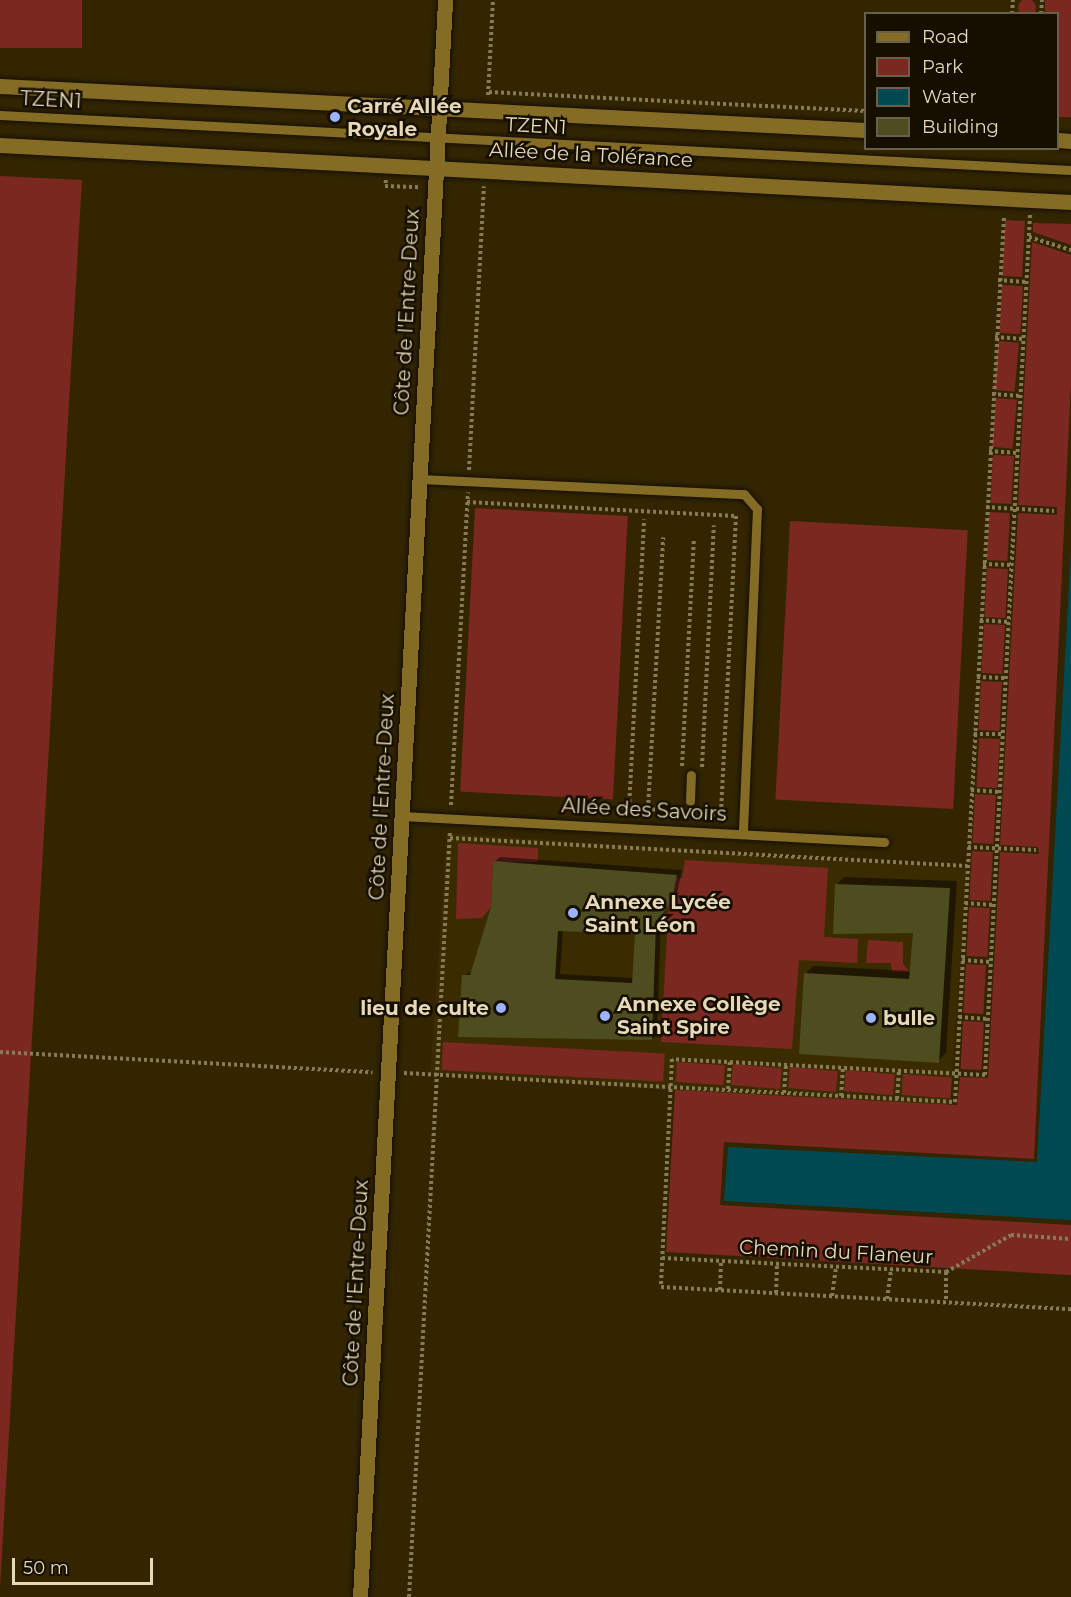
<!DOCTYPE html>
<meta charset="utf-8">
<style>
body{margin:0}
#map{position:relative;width:1071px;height:1597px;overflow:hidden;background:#322500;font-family:Montserrat,sans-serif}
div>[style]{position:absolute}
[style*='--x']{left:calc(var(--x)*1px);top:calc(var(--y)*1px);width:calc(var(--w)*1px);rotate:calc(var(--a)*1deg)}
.built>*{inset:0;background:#3b2c00;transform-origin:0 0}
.green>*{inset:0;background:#7b2820;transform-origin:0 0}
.round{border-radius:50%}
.water>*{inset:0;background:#004953}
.shadow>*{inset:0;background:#0007}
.building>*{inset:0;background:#4d4d20}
.path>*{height:4px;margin-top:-2px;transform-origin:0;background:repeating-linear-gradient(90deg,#877a57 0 3px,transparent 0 6px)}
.roads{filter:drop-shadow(0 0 2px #160f00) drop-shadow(0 0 2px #160f00)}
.service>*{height:9px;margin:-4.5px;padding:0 4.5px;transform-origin:4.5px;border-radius:4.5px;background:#856c25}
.minor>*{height:15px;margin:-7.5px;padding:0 7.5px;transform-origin:7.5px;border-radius:7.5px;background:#856c25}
.dots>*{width:16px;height:16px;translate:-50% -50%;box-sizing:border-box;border:3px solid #160f00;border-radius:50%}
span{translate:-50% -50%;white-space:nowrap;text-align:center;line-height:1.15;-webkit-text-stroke:5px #160f00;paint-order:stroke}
.street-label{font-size:20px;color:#e6d9b8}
.poi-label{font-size:20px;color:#e6d9b8;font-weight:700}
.left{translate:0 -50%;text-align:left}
.right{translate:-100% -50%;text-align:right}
.legend{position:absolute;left:864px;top:12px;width:195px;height:138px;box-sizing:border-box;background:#160f00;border:2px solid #69604a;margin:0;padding:8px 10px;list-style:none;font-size:18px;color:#e6d9b8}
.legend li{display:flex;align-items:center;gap:12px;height:30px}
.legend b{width:30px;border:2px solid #69604a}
.scale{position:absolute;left:12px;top:1558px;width:141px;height:27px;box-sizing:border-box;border:3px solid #e6d9b8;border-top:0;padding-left:8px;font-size:18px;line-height:21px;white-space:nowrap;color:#e6d9b8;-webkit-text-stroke:4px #160f00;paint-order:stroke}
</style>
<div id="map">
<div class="built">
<div style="left:447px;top:833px;width:521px;height:241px;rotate:4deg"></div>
</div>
<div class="green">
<div class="round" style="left:1018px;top:-1px;width:18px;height:18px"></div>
<div style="left:0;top:0;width:82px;height:48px"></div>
<div style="clip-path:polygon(1045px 0,1071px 0,1071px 117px,1058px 117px,1058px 14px,1045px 13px)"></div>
<div style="clip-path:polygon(0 176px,82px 180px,0 1588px)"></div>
<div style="left:1005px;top:220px;width:20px;height:56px;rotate:3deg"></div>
<div style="clip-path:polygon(1033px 223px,1071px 224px,1071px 245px,1033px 232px)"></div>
<div style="clip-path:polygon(1032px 242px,1071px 255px,1071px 383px,1034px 1159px,724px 1142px,720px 1205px,1071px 1225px,1071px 1275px,666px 1252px,675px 1090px,957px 1105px,960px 1077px,988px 1078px,1000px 852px,1039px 854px,1038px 847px,1000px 845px,1018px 513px,1057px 515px,1057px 507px,1018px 505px)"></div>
<div style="left:1002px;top:285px;width:21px;height:48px;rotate:3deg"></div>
<div style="left:998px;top:341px;width:21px;height:49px;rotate:5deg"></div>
<div style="left:996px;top:398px;width:21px;height:49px;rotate:5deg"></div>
<div style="left:993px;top:455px;width:21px;height:48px;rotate:3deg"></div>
<div style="left:475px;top:508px;width:153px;height:284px;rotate:3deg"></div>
<div style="left:989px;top:512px;width:21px;height:48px;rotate:3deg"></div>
<div style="left:790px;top:521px;width:178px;height:279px;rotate:3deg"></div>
<div style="left:987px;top:568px;width:21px;height:49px;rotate:3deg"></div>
<div style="left:984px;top:624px;width:21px;height:49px;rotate:3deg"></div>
<div style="left:981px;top:681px;width:21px;height:49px;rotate:3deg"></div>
<div style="left:979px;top:738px;width:21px;height:49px;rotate:3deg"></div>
<div style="left:975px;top:794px;width:21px;height:49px;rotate:3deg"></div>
<div style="clip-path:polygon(458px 843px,538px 848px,538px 862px,493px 862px,491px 907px,482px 918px,456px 919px)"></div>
<div style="left:972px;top:851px;width:21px;height:49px;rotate:3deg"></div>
<div style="clip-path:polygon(685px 860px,828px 868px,824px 937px,858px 939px,857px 963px,799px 960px,792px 1049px,661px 1042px,670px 878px,682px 878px)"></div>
<div style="left:969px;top:907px;width:21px;height:49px;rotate:3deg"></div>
<div style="clip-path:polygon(868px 940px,903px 942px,903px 964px,910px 972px,892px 972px,891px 963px,866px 963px)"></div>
<div style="left:966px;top:964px;width:20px;height:49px;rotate:3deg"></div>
<div style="left:963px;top:1021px;width:21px;height:48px;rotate:3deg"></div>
<div style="left:443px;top:1042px;width:222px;height:28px;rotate:3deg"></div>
<div style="left:677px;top:1062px;width:48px;height:20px;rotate:4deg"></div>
<div style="left:733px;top:1064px;width:49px;height:21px;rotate:5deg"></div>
<div style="left:790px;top:1067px;width:48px;height:21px;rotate:5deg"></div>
<div style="left:846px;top:1070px;width:49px;height:21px;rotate:5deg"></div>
<div style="left:903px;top:1074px;width:49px;height:21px;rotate:4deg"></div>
</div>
<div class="water">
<div style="clip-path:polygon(1071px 549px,1071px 1220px,724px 1201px,728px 1147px,1037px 1162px)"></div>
</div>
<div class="shadow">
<div style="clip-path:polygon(evenodd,500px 857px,682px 870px,677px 893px,661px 917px,657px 1033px,652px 1039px,463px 976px,474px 970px,493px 908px,494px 862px,500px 857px,563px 929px,636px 933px,633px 978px,560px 974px,563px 929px)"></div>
<div style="clip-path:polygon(844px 877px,957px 881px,946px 1053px,938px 1061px,806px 973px,813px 966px,911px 971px,914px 932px,834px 933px,837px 884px)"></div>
</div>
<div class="building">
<div style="clip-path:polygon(evenodd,493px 861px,677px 875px,672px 900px,656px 924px,652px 1040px,458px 1037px,462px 975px,470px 975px,491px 907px,493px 861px,558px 931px,635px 934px,632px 983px,555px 979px,558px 931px)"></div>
<div style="clip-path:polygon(835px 884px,950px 888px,939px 1063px,799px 1054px,804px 973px,909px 979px,913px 933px,833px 934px)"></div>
</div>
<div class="path">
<div style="--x:1012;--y:14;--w:14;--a:-86"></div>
<div style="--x:1041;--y:14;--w:14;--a:-86"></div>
<div style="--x:489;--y:92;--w:377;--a:2.9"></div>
<div style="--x:488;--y:95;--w:95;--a:-87"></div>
<div style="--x:386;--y:180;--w:6;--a:99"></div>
<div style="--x:385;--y:186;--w:35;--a:2"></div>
<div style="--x:1030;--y:215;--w:861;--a:93"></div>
<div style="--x:985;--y:1075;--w:313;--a:-177.1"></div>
<div style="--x:672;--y:1059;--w:228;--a:92.8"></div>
<div style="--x:661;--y:1287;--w:411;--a:3.1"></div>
<div style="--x:1029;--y:237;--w:44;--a:17.2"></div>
<div style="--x:998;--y:280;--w:29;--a:4"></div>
<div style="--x:995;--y:337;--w:29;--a:4"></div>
<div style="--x:992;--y:394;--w:29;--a:4"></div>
<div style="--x:989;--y:451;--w:29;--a:4"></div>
<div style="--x:469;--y:470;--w:284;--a:-87"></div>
<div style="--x:467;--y:502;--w:269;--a:3"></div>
<div style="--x:736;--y:516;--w:299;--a:92.9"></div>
<div style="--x:721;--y:815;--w:24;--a:-175"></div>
<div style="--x:986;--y:507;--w:68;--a:3.4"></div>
<div style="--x:983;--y:564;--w:29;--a:2"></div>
<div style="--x:980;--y:620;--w:29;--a:4"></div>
<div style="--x:977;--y:677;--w:29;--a:2"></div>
<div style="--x:974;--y:734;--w:29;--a:0"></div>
<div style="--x:682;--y:766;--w:226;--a:-87"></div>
<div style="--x:702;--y:767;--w:242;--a:-87.2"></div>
<div style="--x:971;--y:790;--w:29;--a:4"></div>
<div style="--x:451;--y:805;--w:313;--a:-86.9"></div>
<div style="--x:616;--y:806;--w:65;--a:5.3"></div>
<div style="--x:629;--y:808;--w:289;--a:-87"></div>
<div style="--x:648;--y:809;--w:272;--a:-86.8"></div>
<div style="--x:450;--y:838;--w:518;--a:3.1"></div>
<div style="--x:968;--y:847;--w:68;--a:2.5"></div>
<div style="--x:965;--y:903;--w:29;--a:4"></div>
<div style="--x:962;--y:960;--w:29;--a:4"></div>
<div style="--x:959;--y:1017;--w:29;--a:4"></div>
<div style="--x:0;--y:1052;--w:373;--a:3.1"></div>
<div style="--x:404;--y:1073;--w:552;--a:3.01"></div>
<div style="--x:955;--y:1102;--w:887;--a:-86.83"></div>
<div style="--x:728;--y:1089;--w:28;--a:-86"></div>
<div style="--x:784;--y:1093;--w:28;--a:-86"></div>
<div style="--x:841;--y:1096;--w:28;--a:-86"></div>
<div style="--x:897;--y:1099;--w:28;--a:-86"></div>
<div style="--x:662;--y:1258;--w:284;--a:2.8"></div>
<div style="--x:946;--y:1272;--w:75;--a:-29.6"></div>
<div style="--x:1011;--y:1235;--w:60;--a:3.8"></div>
<div style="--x:946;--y:1272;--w:30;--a:90"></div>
<div style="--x:720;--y:1290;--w:29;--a:-88"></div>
<div style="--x:776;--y:1293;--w:29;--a:-88"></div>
<div style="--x:832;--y:1296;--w:28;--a:-82"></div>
<div style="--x:887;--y:1299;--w:29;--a:-82"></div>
<div style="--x:409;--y:1597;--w:767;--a:-86.94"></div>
</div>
<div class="roads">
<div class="service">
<div style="--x:0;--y:115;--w:1072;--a:2.94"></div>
<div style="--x:420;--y:479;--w:324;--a:2.7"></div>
<div style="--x:744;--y:494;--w:20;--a:49"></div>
<div style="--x:757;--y:509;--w:324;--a:92.5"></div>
<div style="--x:690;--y:801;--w:26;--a:-88"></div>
<div style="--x:402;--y:816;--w:483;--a:3.1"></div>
</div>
<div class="minor">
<div style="--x:0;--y:86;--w:867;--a:2.91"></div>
<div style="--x:1058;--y:140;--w:13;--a:4"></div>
<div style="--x:0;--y:145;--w:1073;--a:3.05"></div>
<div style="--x:360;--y:1597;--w:1599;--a:-86.95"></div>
</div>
</div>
<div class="dots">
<div style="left:335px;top:117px;background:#9bb4fd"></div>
<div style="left:573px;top:913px;background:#9bb4fd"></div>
<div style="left:501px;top:1008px;background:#9bb4fd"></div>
<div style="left:605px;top:1016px;background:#9bb4fd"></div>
<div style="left:871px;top:1018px;background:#9bb4fd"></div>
</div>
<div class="street-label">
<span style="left:51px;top:100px;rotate:3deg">TZEN1</span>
<span style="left:536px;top:126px;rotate:3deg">TZEN1</span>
<span style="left:591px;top:155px;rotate:3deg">Allée de la Tolérance</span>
<span style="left:407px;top:312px;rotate:-87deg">Côte de l'Entre-Deux</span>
<span style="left:382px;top:797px;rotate:-87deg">Côte de l'Entre-Deux</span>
<span style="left:644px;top:810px;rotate:3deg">Allée des Savoirs</span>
<span style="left:836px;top:1252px;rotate:3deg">Chemin du Flaneur</span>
<span style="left:356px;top:1283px;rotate:-87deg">Côte de l'Entre-Deux</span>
</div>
<div class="poi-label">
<span class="left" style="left:347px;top:118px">Carré Allée<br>Royale</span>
<span class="left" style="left:585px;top:914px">Annexe Lycée<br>Saint Léon</span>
<span class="left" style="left:617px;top:1016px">Annexe Collège<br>Saint Spire</span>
<span class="right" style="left:489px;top:1008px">lieu de culte</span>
<span class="left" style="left:883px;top:1018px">bulle</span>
</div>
<ul class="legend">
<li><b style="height:8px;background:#856c25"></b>Road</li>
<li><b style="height:16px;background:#7b2820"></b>Park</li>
<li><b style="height:16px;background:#004953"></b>Water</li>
<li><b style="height:16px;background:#4d4d20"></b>Building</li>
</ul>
<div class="scale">50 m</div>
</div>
